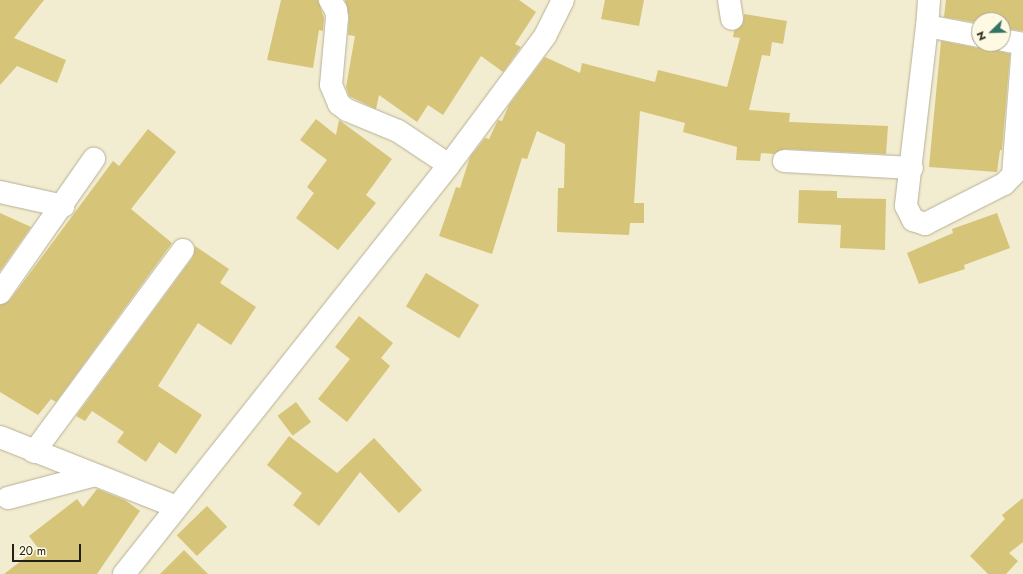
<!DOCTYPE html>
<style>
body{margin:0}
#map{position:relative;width:1023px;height:574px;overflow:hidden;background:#f2ecd0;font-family:Jost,sans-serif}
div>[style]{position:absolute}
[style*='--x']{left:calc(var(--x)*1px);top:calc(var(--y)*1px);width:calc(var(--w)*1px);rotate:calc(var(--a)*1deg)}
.building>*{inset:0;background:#d6c479;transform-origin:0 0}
.roads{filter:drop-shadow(0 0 1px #b6b096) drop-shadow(0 0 1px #b6b096)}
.minor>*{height:22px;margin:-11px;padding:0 11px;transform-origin:11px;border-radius:11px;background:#fff}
span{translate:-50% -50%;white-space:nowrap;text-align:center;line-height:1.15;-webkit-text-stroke:3px #fef9e3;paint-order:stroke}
.north{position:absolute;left:971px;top:12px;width:40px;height:40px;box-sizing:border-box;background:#fef9e3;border:1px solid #a6a391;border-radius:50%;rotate:247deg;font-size:11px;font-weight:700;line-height:16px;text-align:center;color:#232117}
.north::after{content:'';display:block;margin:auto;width:14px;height:18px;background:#337463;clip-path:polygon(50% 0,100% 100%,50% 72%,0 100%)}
.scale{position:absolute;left:12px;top:544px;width:69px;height:18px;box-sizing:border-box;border:2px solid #232117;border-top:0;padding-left:5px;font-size:12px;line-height:14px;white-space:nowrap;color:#232117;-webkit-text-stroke:3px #fef9e3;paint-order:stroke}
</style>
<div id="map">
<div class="building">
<div style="clip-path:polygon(0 0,44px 0,14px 38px,66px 60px,57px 83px,17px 66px,0 85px)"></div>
<div style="clip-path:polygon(281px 0,318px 0,324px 18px,323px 31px,319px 30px,313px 68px,267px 60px)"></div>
<div style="clip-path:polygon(345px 0,519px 0,536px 12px,515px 44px,521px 47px,503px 72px,481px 56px,443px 115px,428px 105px,417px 122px,379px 95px,376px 109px,349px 96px,346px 87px,355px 36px,348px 35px,349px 16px)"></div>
<div style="clip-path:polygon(605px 0,644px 0,639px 26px,601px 19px)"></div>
<div style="clip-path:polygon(946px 0,1023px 0,1023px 31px,1003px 28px,1003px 20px,979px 20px,979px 23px,944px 17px)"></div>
<div style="clip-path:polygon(744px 14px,787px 21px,783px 44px,772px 42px,770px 56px,762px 55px,749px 110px,790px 113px,789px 122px,888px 126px,886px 154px,785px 149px,774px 154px,761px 153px,760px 161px,736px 160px,737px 147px,683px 132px,685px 123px,640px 111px,634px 203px,644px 203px,644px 223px,630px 223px,629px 235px,557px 232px,558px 188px,564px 188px,565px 144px,537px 131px,527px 159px,522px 158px,492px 254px,439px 236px,456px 187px,460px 188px,470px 157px,485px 138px,489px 139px,498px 120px,502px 121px,509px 105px,545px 57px,580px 73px,582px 63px,655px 82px,658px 70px,727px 87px,740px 38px,733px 37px,734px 31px,743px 24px)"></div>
<div style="clip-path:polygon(941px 41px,977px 48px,991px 44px,995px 50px,1010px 54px,1002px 150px,1000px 150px,997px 172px,929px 167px)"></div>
<div style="clip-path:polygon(316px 119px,336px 135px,339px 120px,392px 159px,366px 195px,376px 203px,338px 250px,296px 218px,314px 193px,307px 187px,327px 160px,300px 140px)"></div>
<div style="clip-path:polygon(148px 129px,176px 152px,131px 209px,172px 243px,56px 402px,51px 399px,38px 415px,0 392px,0 305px,10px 300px,113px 161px,119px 166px)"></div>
<div style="clip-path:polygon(799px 190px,837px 191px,837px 198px,886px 199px,885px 250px,840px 248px,841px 225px,798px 223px)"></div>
<div style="clip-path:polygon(0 213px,31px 227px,0 271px)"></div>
<div style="clip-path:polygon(997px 213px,1010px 248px,964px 265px,965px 269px,919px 284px,907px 253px,953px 233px,952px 229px)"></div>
<div style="clip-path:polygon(195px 246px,229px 269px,220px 283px,256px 307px,231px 345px,198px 323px,158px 386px,202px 415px,176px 454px,159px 442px,146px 462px,117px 442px,124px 432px,92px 411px,85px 421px,76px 416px,193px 257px)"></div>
<div style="left:426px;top:273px;width:62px;height:39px;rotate:31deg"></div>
<div style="clip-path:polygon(359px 316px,393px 343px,381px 358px,390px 366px,347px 422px,318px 399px,350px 359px,335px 347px)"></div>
<div style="left:296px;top:402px;width:25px;height:23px;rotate:53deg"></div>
<div style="clip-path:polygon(289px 436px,337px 473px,374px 438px,422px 490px,399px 513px,360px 472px,319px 526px,293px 505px,302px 493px,267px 465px)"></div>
<div style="clip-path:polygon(97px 489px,125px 500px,140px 511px,97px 574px,4px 574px,38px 548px,29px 536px,77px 499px,83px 507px)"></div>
<div style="clip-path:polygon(1023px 498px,1023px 542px,1009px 553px,1018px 561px,1006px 574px,988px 574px,970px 556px,1005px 519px,1002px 515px)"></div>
<div style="left:207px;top:506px;width:29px;height:42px;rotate:46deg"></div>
<div style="clip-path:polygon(184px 550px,208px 574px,160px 574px)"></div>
</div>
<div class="roads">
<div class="minor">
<div style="--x:330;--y:0;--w:12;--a:59"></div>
<div style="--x:336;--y:10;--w:8;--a:83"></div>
<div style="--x:337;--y:18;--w:67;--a:95.1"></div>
<div style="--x:331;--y:85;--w:21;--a:67"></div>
<div style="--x:339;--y:104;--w:10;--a:37"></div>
<div style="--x:347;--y:110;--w:55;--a:22.4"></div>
<div style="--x:398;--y:131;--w:61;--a:33.7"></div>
<div style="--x:729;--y:0;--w:19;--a:81"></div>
<div style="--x:929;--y:0;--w:26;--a:94"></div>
<div style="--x:927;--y:26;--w:53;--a:10.9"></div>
<div style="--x:927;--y:26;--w:181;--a:96.7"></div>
<div style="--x:906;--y:206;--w:16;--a:63"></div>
<div style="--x:913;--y:220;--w:13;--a:18"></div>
<div style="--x:925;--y:224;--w:89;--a:-26.9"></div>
<div style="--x:1004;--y:184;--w:13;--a:-45"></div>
<div style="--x:1013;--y:175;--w:129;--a:-85.6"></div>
<div style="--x:1003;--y:40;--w:20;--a:11"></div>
<div style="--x:784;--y:161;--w:128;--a:3.1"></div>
<div style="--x:0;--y:192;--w:65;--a:12.5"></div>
<div style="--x:0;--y:293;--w:164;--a:-55"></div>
<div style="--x:0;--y:437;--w:190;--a:21.6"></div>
<div style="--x:34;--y:452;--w:251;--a:-53.6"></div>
<div style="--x:8;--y:498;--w:90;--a:-14.8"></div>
<div style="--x:124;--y:574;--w:522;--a:-51.53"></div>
<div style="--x:449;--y:165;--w:161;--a:-53.3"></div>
<div style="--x:545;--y:36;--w:40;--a:-63.4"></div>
</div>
</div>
<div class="north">N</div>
<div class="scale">20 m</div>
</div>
